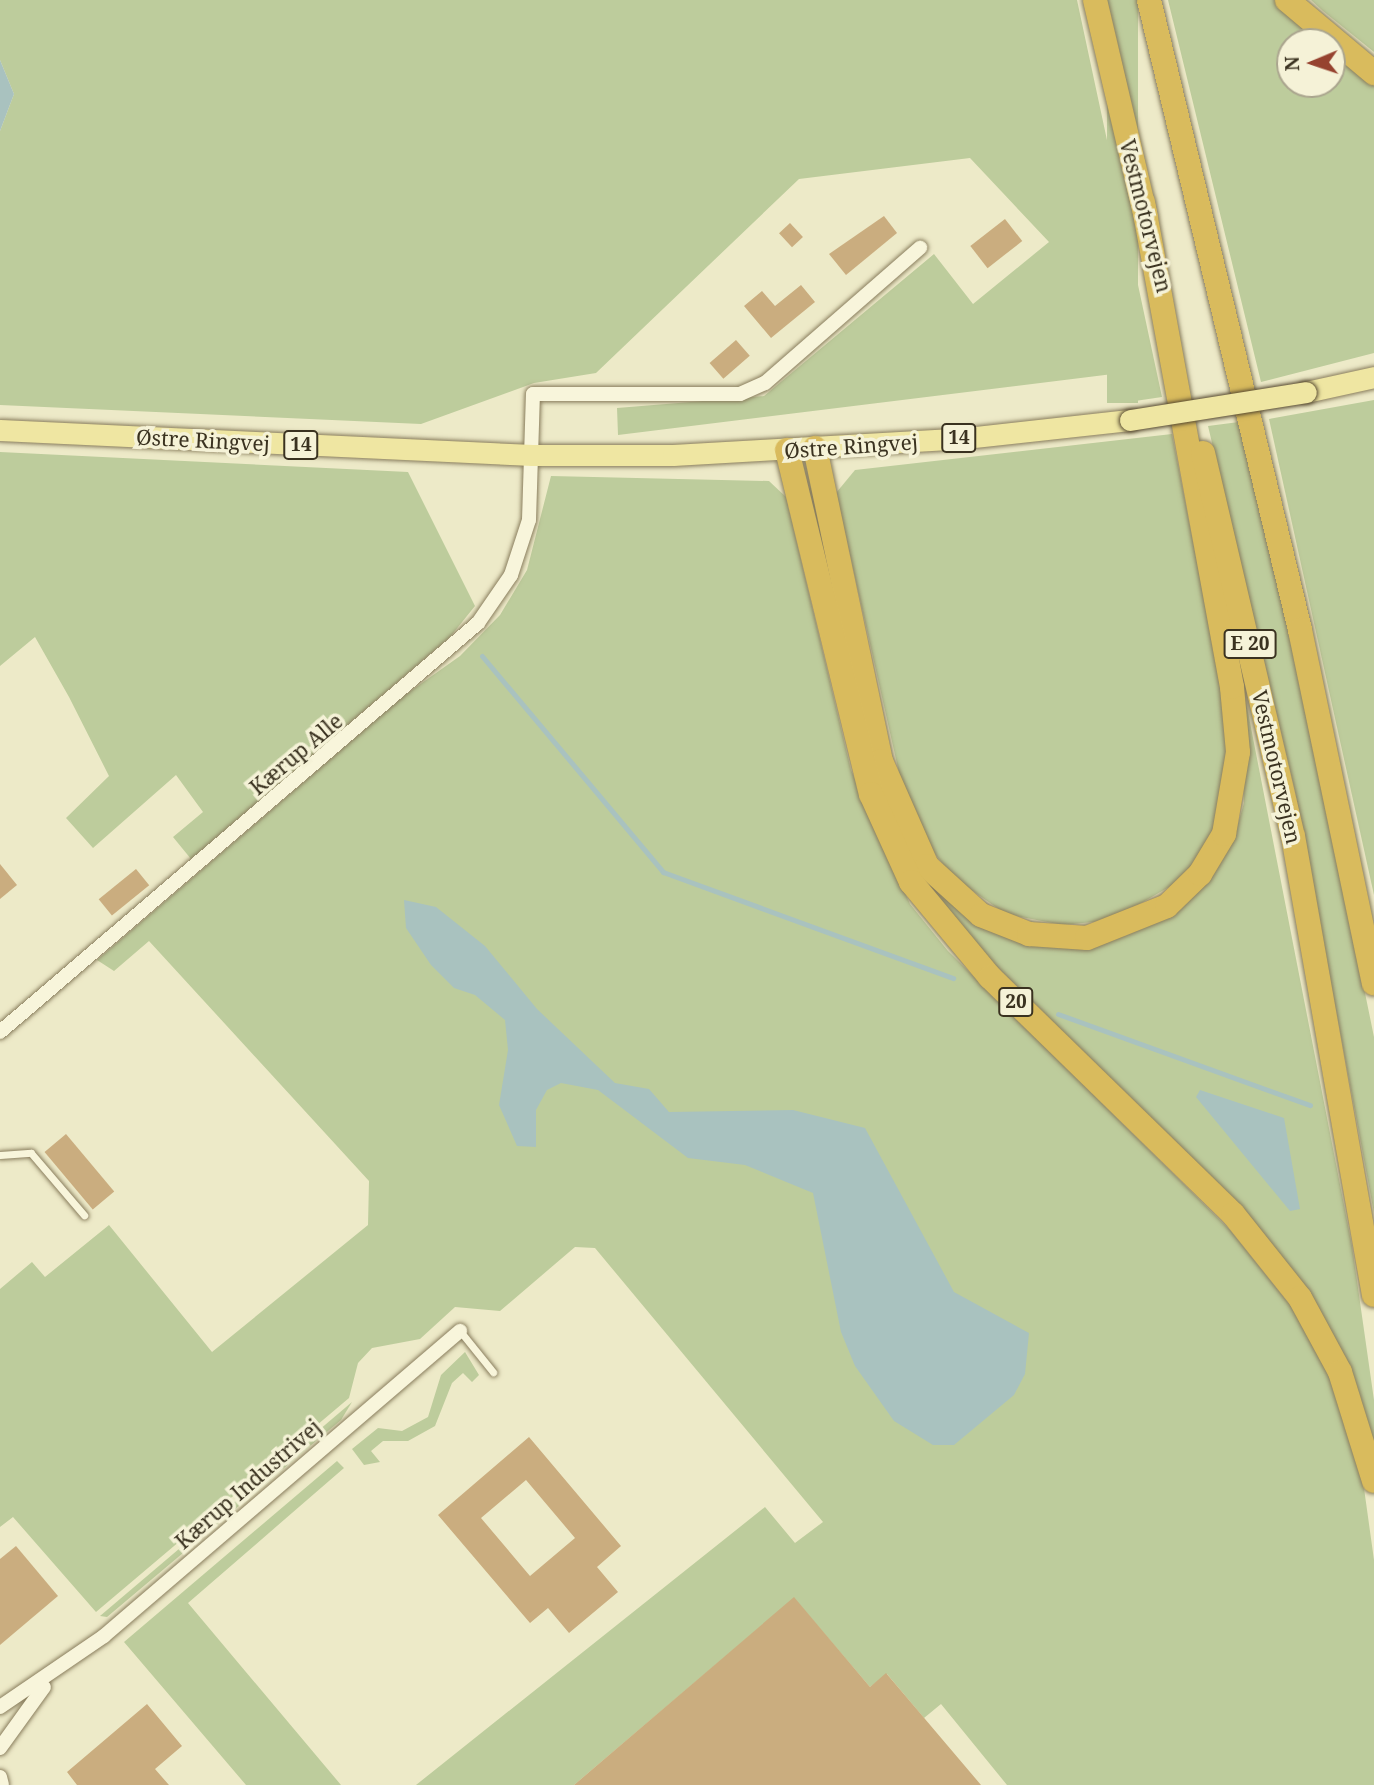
<!DOCTYPE html>
<meta charset="utf-8">
<style>
body{margin:0}
#map{position:relative;width:1374px;height:1785px;overflow:hidden;background:#edeac8;font-family:"Noto Serif",serif}
div>[style]{position:absolute}
[style*='--x']{left:calc(var(--x)*1px);top:calc(var(--y)*1px);width:calc(var(--w)*1px);rotate:calc(var(--a)*1deg)}
.green>*{inset:0;background:#bdcc9c;transform-origin:0 0}
.water>*{inset:0;background:#a9c2bf}
.stream>*{height:5px;margin:-2.5px;padding:0 2.5px;transform-origin:2.5px;border-radius:2.5px;background:#a9c2bf}
.building>*{inset:0;background:#caad7f;transform-origin:0 0}
.roads{filter:drop-shadow(0 0 2px #897d5d) drop-shadow(0 0 2px #897d5d)}
.service>*{height:7px;margin:-3.5px;padding:0 3.5px;transform-origin:3.5px;border-radius:3.5px;background:#f8f5db}
.minor>*{height:14px;margin:-7px;padding:0 7px;transform-origin:7px;border-radius:7px;background:#f8f5db}
.primary>*{height:21px;margin:-10.5px;padding:0 10.5px;transform-origin:10.5px;border-radius:10.5px;background:#efe6a2}
.motorway>*{height:24px;margin:-12px;padding:0 12px;transform-origin:12px;border-radius:12px;background:#d9bb5d}
.bridges{filter:drop-shadow(0 0 2px #574a31) drop-shadow(0 0 2px #574a31)}
.primary-bridge>*{height:21px;margin:-10.5px;padding:0 10.5px;transform-origin:10.5px;border-radius:10.5px;background:#efe6a2}
span{translate:-50% -50%;white-space:nowrap;text-align:center;line-height:1.15;-webkit-text-stroke:7px #f5f2d7;paint-order:stroke}
.shield-label span{padding:2px 5px;background:#f5f2d7;border:2px solid;border-radius:5px;-webkit-text-stroke-width:0}
.shield-label{font-size:19px;color:#3a3220;font-weight:700}
.street-label{font-size:21px;color:#3a3220}
.north{position:absolute;left:1276px;top:28px;width:70px;height:70px;box-sizing:border-box;background:#f5f2d7;border:2px solid #aaa58e;border-radius:50%;rotate:268deg;font-size:19px;font-weight:700;line-height:28px;text-align:center;color:#3a3220}
.north::after{content:'';display:block;margin:auto;width:24px;height:32px;background:#96432f;clip-path:polygon(50% 0,100% 100%,50% 72%,0 100%)}
</style>
<div id="map">
<div class="green">
<div style="clip-path:polygon(0 0,1077px 0,1162px 397px,1135px 401px,1129px 372px,618px 435px,617px 408px,764px 396px,934px 254px,973px 304px,1049px 242px,970px 158px,799px 179px,596px 373px,534px 383px,421px 424px,0 405px,0 131px,14px 94px,0 60px)"></div>
<div style="left:1107px;top:0;width:31px;height:403px"></div>
<div style="clip-path:polygon(1168px 0,1277px 0,1320px 42px,1290px 42px,1290px 84px,1332px 84px,1332px 51px,1374px 81px,1374px 353px,1261px 382px)"></div>
<div style="clip-path:polygon(1311px 0,1374px 0,1374px 52px,1323px 11px)"></div>
<div style="clip-path:polygon(1374px 400px,1374px 895px,1269px 419px)"></div>
<div style="clip-path:polygon(1239px 422px,1301px 680px,1374px 1037px,1374px 1213px,1295px 791px,1208px 426px)"></div>
<div style="clip-path:polygon(1172px 434px,1223px 696px,1227px 742px,1217px 818px,1203px 853px,1181px 880px,1112px 920px,1063px 925px,1006px 914px,954px 878px,931px 849px,900px 777px,836px 493px,855px 470px)"></div>
<div style="clip-path:polygon(0 452px,408px 472px,475px 606px,450px 637px,191px 859px,173px 837px,203px 812px,176px 775px,93px 848px,66px 818px,109px 776px,69px 697px,35px 637px,0 666px)"></div>
<div style="clip-path:polygon(551px 476px,769px 481px,786px 497px,851px 770px,910px 904px,948px 951px,1230px 1230px,1294px 1310px,1336px 1389px,1363px 1481px,1374px 1560px,1374px 1785px,1007px 1785px,941px 1704px,924px 1718px,887px 1674px,870px 1687px,794px 1598px,574px 1785px,416px 1785px,765px 1507px,795px 1543px,823px 1522px,595px 1248px,575px 1247px,500px 1311px,455px 1307px,420px 1339px,372px 1348px,358px 1363px,349px 1398px,96px 1612px,13px 1517px,0 1527px,0 1289px,32px 1262px,45px 1277px,109px 1225px,212px 1352px,368px 1225px,369px 1181px,149px 941px,114px 971px,97px 960px,405px 695px,460px 656px,500px 615px,527px 570px)"></div>
<div style="clip-path:polygon(811px 488px,895px 819px,942px 893px,1006px 935px,1047px 944px,1125px 936px,1176px 910px,1201px 888px,1235px 834px,1244px 803px,1238px 661px,1352px 1246px,1374px 1400px,1374px 1454px,1349px 1375px,1279px 1257px,1209px 1179px,979px 955px,905px 857px,860px 730px,804px 490px)"></div>
<div style="clip-path:polygon(465px 1352px,479px 1375px,472px 1382px,463px 1373px,452px 1383px,435px 1426px,408px 1441px,383px 1441px,371px 1451px,380px 1462px,364px 1465px,352px 1449px,378px 1428px,402px 1431px,428px 1417px,441px 1375px)"></div>
<div style="clip-path:polygon(352px 1402px,341px 1420px,107px 1617px,100px 1616px)"></div>
<div style="clip-path:polygon(337px 1461px,344px 1468px,188px 1603px,341px 1785px,246px 1785px,124px 1642px)"></div>
</div>
<div class="water">
<div style="clip-path:polygon(0 60px,14px 94px,0 131px)"></div>
<div style="clip-path:polygon(404px 900px,436px 907px,485px 946px,537px 1009px,615px 1083px,649px 1089px,669px 1112px,793px 1110px,865px 1128px,954px 1292px,1029px 1333px,1025px 1374px,1014px 1395px,954px 1445px,933px 1445px,894px 1421px,855px 1366px,841px 1332px,813px 1193px,745px 1165px,688px 1158px,598px 1090px,561px 1083px,547px 1090px,536px 1110px,536px 1147px,517px 1146px,499px 1105px,508px 1050px,505px 1020px,475px 995px,454px 988px,431px 965px,406px 928px)"></div>
<div style="clip-path:polygon(1200px 1090px,1284px 1118px,1300px 1209px,1290px 1211px,1196px 1097px)"></div>
</div>
<div class="stream">
<div style="--x:482;--y:656;--w:282;--a:50"></div>
<div style="--x:663;--y:872;--w:309;--a:20.1"></div>
<div style="--x:1058;--y:1014;--w:268;--a:19.9"></div>
</div>
<div class="building">
<div style="clip-path:polygon(884px 216px,897px 233px,846px 275px,829px 254px)"></div>
<div style="left:1005px;top:219px;width:28px;height:44px;rotate:52deg"></div>
<div style="left:790px;top:223px;width:19px;height:15px;rotate:47deg"></div>
<div style="clip-path:polygon(801px 285px,815px 302px,771px 338px,744px 306px,762px 291px,775px 306px)"></div>
<div style="left:736px;top:340px;width:21px;height:35px;rotate:49deg"></div>
<div style="clip-path:polygon(0 864px,17px 885px,0 899px)"></div>
<div style="left:136px;top:869px;width:21px;height:48px;rotate:51deg"></div>
<div style="left:66px;top:1134px;width:75px;height:28px;rotate:50deg"></div>
<div style="clip-path:polygon(evenodd,529px 1437px,621px 1546px,597px 1567px,618px 1592px,569px 1633px,548px 1608px,530px 1623px,438px 1515px,529px 1437px,526px 1480px,575px 1538px,530px 1576px,481px 1518px,526px 1480px)"></div>
<div style="clip-path:polygon(16px 1546px,58px 1596px,0 1645px,0 1559px)"></div>
<div style="clip-path:polygon(794px 1597px,870px 1687px,886px 1673px,981px 1785px,574px 1785px)"></div>
<div style="clip-path:polygon(147px 1704px,182px 1746px,155px 1769px,169px 1785px,77px 1785px,67px 1772px)"></div>
</div>
<div class="roads">
<div class="service">
<div style="--x:0;--y:1155;--w:31;--a:-4"></div>
<div style="--x:31;--y:1153;--w:82;--a:49.5"></div>
<div style="--x:460;--y:1331;--w:53;--a:51.2"></div>
</div>
<div class="minor">
<div style="--x:0;--y:1032;--w:629;--a:-40.55"></div>
<div style="--x:478;--y:623;--w:58;--a:-55.5"></div>
<div style="--x:511;--y:575;--w:58;--a:-71.9"></div>
<div style="--x:529;--y:520;--w:126;--a:-88.2"></div>
<div style="--x:533;--y:394;--w:207;--a:0"></div>
<div style="--x:740;--y:394;--w:27;--a:-24"></div>
<div style="--x:765;--y:383;--w:206;--a:-41.1"></div>
<div style="--x:0;--y:1707;--w:126;--a:-34.3"></div>
<div style="--x:104;--y:1636;--w:469;--a:-40.6"></div>
<div style="--x:0;--y:1748;--w:75;--a:-54.2"></div>
<div style="--x:0;--y:1777;--w:8;--a:76"></div>
</div>
<div class="primary">
<div style="--x:1306;--y:392;--w:70;--a:-12.4"></div>
<div style="--x:0;--y:430;--w:533;--a:2.69"></div>
<div style="--x:532;--y:455;--w:141;--a:0"></div>
<div style="--x:673;--y:455;--w:293;--a:-3.3"></div>
<div style="--x:966;--y:438;--w:165;--a:-6.3"></div>
</div>
<div class="motorway">
<div style="--x:1095;--y:0;--w:223;--a:76.8"></div>
<div style="--x:1149;--y:0;--w:648;--a:76.52"></div>
<div style="--x:1300;--y:630;--w:361;--a:78.2"></div>
<div style="--x:1287;--y:0;--w:114;--a:40"></div>
<div style="--x:815;--y:448;--w:320;--a:78.1"></div>
<div style="--x:881;--y:761;--w:115;--a:66.3"></div>
<div style="--x:927;--y:866;--w:73;--a:42.2"></div>
<div style="--x:981;--y:915;--w:52;--a:21.6"></div>
<div style="--x:1029;--y:934;--w:58;--a:3.9"></div>
<div style="--x:1087;--y:938;--w:86;--a:-21.8"></div>
<div style="--x:1167;--y:906;--w:46;--a:-44.1"></div>
<div style="--x:1200;--y:874;--w:47;--a:-59"></div>
<div style="--x:1224;--y:834;--w:83;--a:-80.3"></div>
<div style="--x:1238;--y:752;--w:65;--a:-95.3"></div>
<div style="--x:1232;--y:687;--w:493;--a:-100.4"></div>
<div style="--x:787;--y:450;--w:354;--a:76.3"></div>
<div style="--x:871;--y:794;--w:97;--a:65.6"></div>
<div style="--x:911;--y:882;--w:124;--a:50.3"></div>
<div style="--x:990;--y:977;--w:339;--a:44.3"></div>
<div style="--x:1233;--y:1214;--w:107;--a:51.4"></div>
<div style="--x:1300;--y:1298;--w:84;--a:61.6"></div>
<div style="--x:1340;--y:1372;--w:114;--a:72.7"></div>
<div style="--x:1203;--y:453;--w:393;--a:76.8"></div>
<div style="--x:1293;--y:836;--w:466;--a:80"></div>
</div>
</div>
<div class="bridges">
<div class="primary-bridge">
<div style="--x:1130;--y:420;--w:178;--a:-9"></div>
</div>
</div>
<div class="shield-label">
<span style="left:959px;top:438px">14</span>
<span style="left:301px;top:445px">14</span>
<span style="left:1250px;top:644px">E 20</span>
<span style="left:1016px;top:1002px">20</span>
</div>
<div class="street-label">
<span style="left:1146px;top:216px;rotate:76deg">Vestmotorvejen</span>
<span style="left:203px;top:440px;rotate:3deg">Østre Ringvej</span>
<span style="left:851px;top:446px;rotate:-4deg">Østre Ringvej</span>
<span style="left:296px;top:754px;rotate:-40deg">Kærup Alle</span>
<span style="left:1277px;top:767px;rotate:77deg">Vestmotorvejen</span>
<span style="left:248px;top:1484px;rotate:-41deg">Kærup Industrivej</span>
</div>
<div class="north">N</div>
</div>
